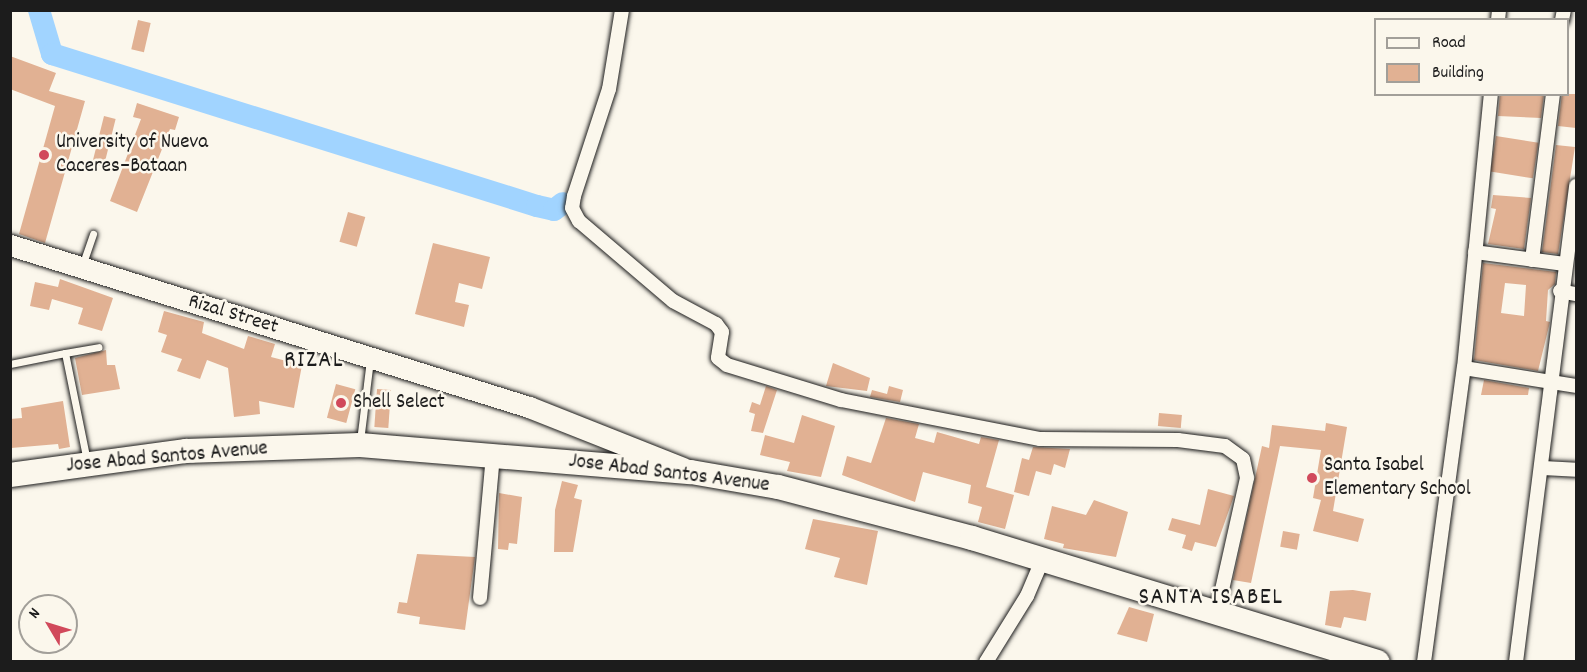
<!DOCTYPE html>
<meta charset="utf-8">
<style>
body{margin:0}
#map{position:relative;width:1587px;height:672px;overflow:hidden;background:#fbf7ec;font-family:Dekko,sans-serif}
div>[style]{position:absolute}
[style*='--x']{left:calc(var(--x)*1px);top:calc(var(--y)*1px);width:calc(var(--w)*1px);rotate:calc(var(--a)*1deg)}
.river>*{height:22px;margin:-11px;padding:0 11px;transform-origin:11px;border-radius:11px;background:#a1d4ff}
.building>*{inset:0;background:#e1b193;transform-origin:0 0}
.roads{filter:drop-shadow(0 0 2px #1c1c1c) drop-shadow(0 0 2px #1c1c1c)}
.lane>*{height:7px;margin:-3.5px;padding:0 3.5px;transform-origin:3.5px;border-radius:3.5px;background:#fbf7ec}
.street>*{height:14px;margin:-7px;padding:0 7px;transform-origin:7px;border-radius:7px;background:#fbf7ec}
.primary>*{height:21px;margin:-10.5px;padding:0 10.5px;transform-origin:10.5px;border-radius:10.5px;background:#fbf7ec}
.highway>*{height:24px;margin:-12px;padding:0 12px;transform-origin:12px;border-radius:12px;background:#fbf7ec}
.dots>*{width:16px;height:16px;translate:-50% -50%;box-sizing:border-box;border:3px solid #fbf7ec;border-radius:50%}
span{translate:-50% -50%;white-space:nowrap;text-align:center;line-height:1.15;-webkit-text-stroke:5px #fbf7ec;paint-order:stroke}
.poi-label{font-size:21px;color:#1c1c1c}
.left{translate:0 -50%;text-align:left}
.street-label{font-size:21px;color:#1c1c1c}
.quarter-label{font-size:24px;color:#1c1c1c;letter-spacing:1.5px}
.frame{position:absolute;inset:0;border:12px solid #1c1c1c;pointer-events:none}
.legend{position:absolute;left:1374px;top:18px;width:195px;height:78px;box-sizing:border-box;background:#fbf7ec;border:2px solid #a29f99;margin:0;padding:8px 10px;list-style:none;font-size:18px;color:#1c1c1c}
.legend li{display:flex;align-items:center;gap:12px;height:30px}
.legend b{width:30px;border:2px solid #a29f99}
.north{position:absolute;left:18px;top:594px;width:60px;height:60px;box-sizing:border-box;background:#fbf7ec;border:2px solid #a29f99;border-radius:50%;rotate:308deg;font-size:16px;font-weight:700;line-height:24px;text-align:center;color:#1c1c1c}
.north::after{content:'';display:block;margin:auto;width:21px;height:27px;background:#d1495b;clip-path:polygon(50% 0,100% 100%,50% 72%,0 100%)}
</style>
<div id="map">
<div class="river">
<div style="--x:39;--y:10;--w:46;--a:73.5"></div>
<div style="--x:52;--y:54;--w:508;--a:17.4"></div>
<div style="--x:537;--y:206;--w:17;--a:13"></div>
<div style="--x:554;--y:210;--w:11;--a:-38"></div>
</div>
<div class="building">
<div style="left:138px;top:20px;width:13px;height:30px;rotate:13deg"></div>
<div style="clip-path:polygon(10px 56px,56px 73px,49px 91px,85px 101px,45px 243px,19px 234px,55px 106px,10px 89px)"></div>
<div style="clip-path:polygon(1500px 94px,1544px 94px,1541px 118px,1498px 116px)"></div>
<div style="clip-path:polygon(1562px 94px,1576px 94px,1576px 128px,1558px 126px)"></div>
<div style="clip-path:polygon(137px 103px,179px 117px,175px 130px,170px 129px,137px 212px,110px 201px,141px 119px,133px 117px)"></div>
<div style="left:104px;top:116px;width:12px;height:49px;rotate:14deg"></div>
<div style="left:1496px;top:136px;width:43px;height:36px;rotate:9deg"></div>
<div style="clip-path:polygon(1556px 145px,1575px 147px,1558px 254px,1542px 252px)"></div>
<div style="clip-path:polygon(1493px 195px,1531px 198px,1524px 249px,1488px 244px,1496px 209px,1491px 208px)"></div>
<div style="left:348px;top:212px;width:18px;height:31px;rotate:16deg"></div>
<div style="clip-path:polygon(433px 243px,490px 257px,482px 289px,459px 283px,455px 302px,469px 305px,464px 327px,415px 314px)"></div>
<div style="clip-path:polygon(evenodd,1483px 263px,1556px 272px,1555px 284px,1548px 290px,1546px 321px,1550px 322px,1538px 371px,1474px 360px,1483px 263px,1505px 283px,1526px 285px,1524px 316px,1501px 313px,1505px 283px)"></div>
<div style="clip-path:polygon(60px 279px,113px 298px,102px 331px,78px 324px,83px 308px,52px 299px,49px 310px,30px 306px,35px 282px,58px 287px)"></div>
<div style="clip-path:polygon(164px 311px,204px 322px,202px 333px,244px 349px,248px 336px,275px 344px,271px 357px,302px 365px,294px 408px,259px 401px,260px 414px,234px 417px,228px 368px,207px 360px,200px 379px,177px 371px,182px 359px,161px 352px,167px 335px,158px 332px)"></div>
<div style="clip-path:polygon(106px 350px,107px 365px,115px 365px,120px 389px,82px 395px,75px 358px)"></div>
<div style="clip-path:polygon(833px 363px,870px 378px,867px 391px,826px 386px)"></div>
<div style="clip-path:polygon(1484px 380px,1529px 388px,1528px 395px,1481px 395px)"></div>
<div style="left:336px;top:384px;width:20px;height:35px;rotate:15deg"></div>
<div style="clip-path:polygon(766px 386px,777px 390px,763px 433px,751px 431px,755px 414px,749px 412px,752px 402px,760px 405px)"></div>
<div style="clip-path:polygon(889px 386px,903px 390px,900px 402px,870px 397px,872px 390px,887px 394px)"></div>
<div style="left:377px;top:389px;width:14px;height:38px;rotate:4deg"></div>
<div style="clip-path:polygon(63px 401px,70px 447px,59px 449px,58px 444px,11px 448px,10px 419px,22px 418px,21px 408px)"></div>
<div style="left:1159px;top:413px;width:23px;height:13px;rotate:5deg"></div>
<div style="clip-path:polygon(802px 415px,835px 426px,821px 477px,787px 471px,790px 462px,760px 455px,765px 435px,794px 443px)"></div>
<div style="clip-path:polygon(886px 418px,919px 424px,915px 438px,934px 443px,937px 432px,979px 444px,981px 437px,999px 440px,986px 487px,1014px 495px,1005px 529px,978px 522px,982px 507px,968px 503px,971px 485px,923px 472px,915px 502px,842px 475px,847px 456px,871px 463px)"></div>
<div style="clip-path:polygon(1326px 423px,1347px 427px,1333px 511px,1364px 519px,1358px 542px,1313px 531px,1321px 500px,1313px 498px,1321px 450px,1280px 446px,1251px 583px,1233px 580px,1262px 446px,1269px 448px,1272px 425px,1325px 431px)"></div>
<div style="clip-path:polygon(1033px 447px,1070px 449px,1065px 468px,1054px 464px,1051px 475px,1036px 471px,1029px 496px,1014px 492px,1022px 458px,1029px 460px)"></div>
<div style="clip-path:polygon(562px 481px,578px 485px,574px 498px,582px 500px,573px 552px,554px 552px,555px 510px)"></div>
<div style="clip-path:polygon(1208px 489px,1234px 496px,1216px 547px,1195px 542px,1192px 551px,1182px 548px,1186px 535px,1168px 530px,1172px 518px,1200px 525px)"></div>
<div style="clip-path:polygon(499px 493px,522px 497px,517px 544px,509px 543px,508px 550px,498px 549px)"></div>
<div style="clip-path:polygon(1094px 500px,1128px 512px,1116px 557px,1063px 548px,1064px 544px,1044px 539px,1052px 506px,1086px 515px)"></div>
<div style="clip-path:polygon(813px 519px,878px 531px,867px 585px,834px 577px,840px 558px,805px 549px)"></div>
<div style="left:1283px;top:531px;width:17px;height:16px;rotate:10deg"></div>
<div style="clip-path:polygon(417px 554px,475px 557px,465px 630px,419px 624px,420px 617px,397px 613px,399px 602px,407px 603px)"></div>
<div style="clip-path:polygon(1353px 590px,1371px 593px,1366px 621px,1344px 617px,1341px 628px,1325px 625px,1330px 591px)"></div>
<div style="clip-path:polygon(1129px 607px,1154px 614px,1147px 642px,1117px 634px)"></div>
</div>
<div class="roads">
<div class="lane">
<div style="--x:82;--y:266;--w:34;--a:-71"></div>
<div style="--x:65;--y:353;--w:34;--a:-10"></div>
<div style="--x:10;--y:364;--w:56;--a:-11.3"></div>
<div style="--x:65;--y:353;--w:110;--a:78.5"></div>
<div style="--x:360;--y:441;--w:82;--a:-83"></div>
</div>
<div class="street">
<div style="--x:622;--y:10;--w:80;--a:99.3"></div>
<div style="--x:609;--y:89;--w:113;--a:108.1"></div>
<div style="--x:574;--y:196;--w:12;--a:99"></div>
<div style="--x:572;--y:208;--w:15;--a:62"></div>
<div style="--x:579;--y:221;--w:123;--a:40.4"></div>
<div style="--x:673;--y:301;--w:49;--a:28.1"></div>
<div style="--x:716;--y:324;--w:10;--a:53"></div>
<div style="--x:722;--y:332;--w:26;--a:99"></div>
<div style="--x:718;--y:358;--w:11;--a:38"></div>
<div style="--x:727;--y:365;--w:119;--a:17.1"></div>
<div style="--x:841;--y:400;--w:203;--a:11.1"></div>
<div style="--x:1040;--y:439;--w:138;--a:0.4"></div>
<div style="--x:1178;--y:440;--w:47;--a:7.3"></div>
<div style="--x:1225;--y:446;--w:22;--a:36"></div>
<div style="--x:1243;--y:459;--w:19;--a:78"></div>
<div style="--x:1247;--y:478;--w:137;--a:102.6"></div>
<div style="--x:1498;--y:20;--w:10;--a:-84"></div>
<div style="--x:1562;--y:20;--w:10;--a:-79"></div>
<div style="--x:1475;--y:252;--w:91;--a:7.6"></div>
<div style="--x:1532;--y:260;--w:167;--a:-82.8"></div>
<div style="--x:1560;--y:291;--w:16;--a:11"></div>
<div style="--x:1464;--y:368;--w:113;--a:9.1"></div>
<div style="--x:1543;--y:468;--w:33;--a:3"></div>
<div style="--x:480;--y:598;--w:144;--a:-84.8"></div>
<div style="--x:986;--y:662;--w:78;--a:-58.2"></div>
<div style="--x:1027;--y:596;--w:38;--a:-67"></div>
<div style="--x:1424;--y:662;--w:297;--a:-82.3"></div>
<div style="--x:1464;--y:368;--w:275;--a:-84.4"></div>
<div style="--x:1516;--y:662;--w:480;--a:-82.8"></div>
</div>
<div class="primary">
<div style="--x:10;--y:245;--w:544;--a:17.34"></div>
<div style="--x:529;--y:407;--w:166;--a:21.6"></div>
</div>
<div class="highway">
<div style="--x:10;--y:475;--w:178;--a:-7.8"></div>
<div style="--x:186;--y:451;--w:174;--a:-2"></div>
<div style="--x:360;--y:445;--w:332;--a:4.7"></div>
<div style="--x:691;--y:472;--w:88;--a:9.8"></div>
<div style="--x:778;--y:487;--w:201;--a:14.7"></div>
<div style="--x:972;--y:538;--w:424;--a:17"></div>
</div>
</div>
<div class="dots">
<div style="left:44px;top:155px;background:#d1495b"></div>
<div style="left:341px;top:403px;background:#d1495b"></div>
<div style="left:1312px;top:478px;background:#d1495b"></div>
</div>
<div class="poi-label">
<span class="left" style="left:56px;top:155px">University of Nueva<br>Caceres–Bataan</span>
<span class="left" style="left:353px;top:403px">Shell Select</span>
<span class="left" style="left:1324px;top:478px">Santa Isabel<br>Elementary School</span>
</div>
<div class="street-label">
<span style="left:233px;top:315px;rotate:17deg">Rizal Street</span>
<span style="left:167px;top:458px;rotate:-5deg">Jose Abad Santos Avenue</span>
<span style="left:669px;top:474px;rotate:7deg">Jose Abad Santos Avenue</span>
</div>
<div class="quarter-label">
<span style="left:314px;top:362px">RIZAL</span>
<span style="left:1211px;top:599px">SANTA ISABEL</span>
</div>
<div class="frame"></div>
<ul class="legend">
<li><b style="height:8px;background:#fbf7ec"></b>Road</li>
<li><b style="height:16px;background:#e1b193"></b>Building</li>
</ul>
<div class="north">N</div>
</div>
